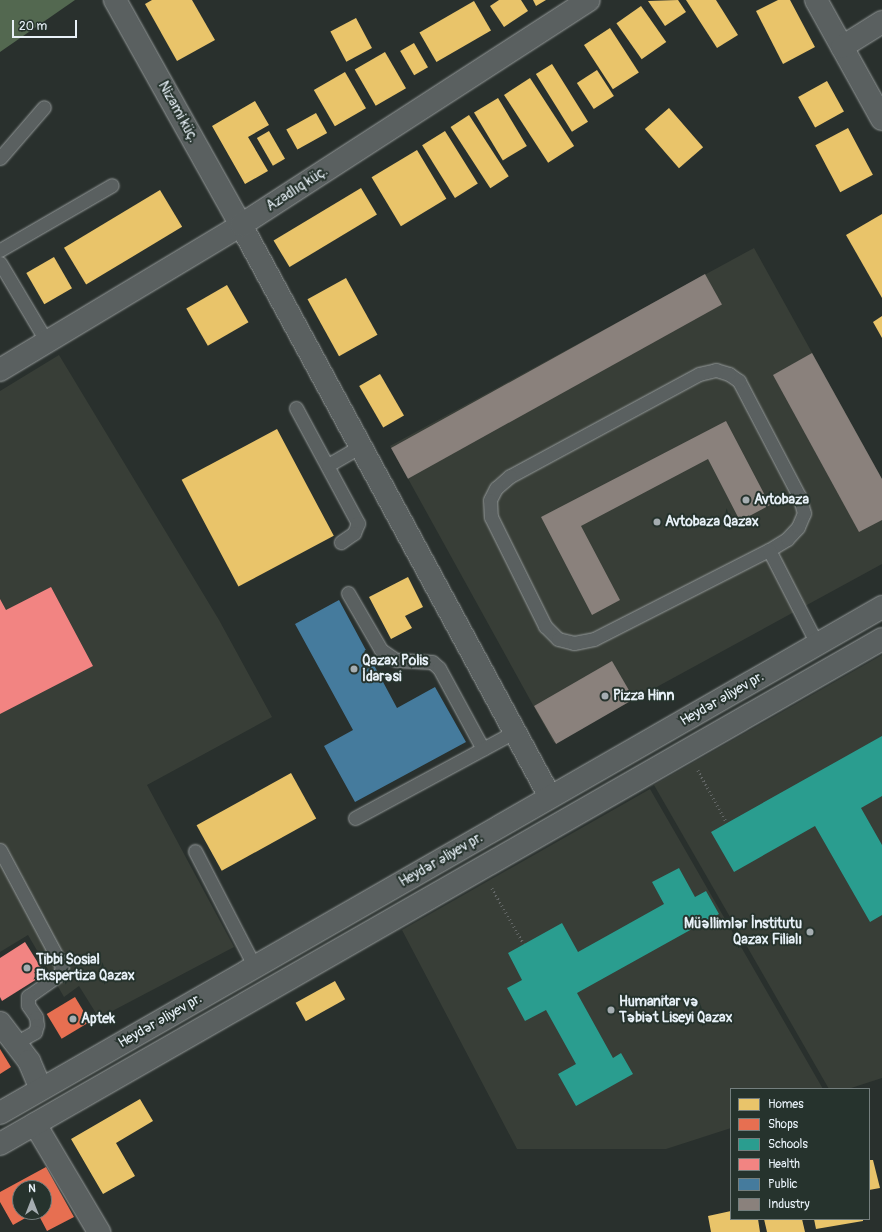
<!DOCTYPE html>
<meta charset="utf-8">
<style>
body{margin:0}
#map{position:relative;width:882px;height:1232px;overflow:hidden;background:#29302d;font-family:Pangolin,sans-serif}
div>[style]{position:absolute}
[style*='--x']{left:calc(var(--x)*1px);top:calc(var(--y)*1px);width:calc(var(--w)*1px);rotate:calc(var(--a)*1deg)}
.built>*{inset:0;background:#383e37}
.green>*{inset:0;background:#536850}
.homes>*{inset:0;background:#e9c46a;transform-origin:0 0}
.shops>*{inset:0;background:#e76f51;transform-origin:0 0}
.schools>*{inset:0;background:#2a9d8f}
.health>*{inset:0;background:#f28482}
.public>*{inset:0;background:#457b9d}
.industry>*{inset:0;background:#8a817c;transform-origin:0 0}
.path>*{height:2.5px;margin-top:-1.25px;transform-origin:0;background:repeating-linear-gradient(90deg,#626665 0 1px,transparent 0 4px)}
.roads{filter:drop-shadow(0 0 1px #959a9a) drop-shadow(0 0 1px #959a9a)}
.lane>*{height:13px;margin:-6.5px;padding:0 6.5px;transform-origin:6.5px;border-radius:6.5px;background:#5a6060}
.street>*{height:22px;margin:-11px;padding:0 11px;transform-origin:11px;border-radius:11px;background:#5a6060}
.secondary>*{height:22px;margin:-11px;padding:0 11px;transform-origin:11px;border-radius:11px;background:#5a6060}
.dots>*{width:11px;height:11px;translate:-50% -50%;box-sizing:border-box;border:2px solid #26332d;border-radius:50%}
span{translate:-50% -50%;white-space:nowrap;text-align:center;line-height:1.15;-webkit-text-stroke:4px #26332d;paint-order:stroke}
.street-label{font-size:14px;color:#e8f1f8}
.poi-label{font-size:14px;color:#e8f1f8;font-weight:700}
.left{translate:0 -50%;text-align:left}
.right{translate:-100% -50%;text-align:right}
.legend{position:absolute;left:730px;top:1088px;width:140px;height:132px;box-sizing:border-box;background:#26332d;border:1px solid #747f7e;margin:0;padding:5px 7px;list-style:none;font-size:12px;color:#e8f1f8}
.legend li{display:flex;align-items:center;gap:8px;height:20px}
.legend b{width:20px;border:1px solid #747f7e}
.north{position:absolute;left:12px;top:1180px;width:40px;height:40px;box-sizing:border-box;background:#26332d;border:1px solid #747f7e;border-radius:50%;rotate:0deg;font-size:11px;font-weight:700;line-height:16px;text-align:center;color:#e8f1f8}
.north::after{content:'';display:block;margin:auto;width:14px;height:18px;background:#a5adb1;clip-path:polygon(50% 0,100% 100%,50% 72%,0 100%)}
.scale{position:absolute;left:12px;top:20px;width:65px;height:18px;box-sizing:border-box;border:2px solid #e8f1f8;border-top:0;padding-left:5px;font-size:12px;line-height:14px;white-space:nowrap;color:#e8f1f8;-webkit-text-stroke:3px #26332d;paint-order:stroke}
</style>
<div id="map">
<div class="built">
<div style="clip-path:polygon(754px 248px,882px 479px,882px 564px,554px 743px,390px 446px)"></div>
<div style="clip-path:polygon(59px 355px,219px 620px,272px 717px,147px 785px,234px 947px,99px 1018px,79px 986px,64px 997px,28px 935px,0 952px,0 391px)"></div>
<div style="clip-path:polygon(882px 655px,882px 1078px,848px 1089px,829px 1089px,654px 785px)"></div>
<div style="clip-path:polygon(650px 789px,823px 1089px,731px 1089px,731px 1128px,666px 1149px,517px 1149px,402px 930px)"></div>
</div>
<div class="green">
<div style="clip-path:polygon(0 0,75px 0,0 52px)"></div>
</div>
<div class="homes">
<div style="clip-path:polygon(152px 0,192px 0,215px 40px,177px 61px,145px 4px)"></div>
<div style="clip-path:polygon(499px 0,521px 0,528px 11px,504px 27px,490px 6px)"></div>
<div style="clip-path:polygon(533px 0,546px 0,536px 6px)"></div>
<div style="clip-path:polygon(678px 0,686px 12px,665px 26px,648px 1px)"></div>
<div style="clip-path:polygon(686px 0,716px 0,738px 35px,717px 48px)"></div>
<div style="clip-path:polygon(778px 0,790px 0,815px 47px,783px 64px,756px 11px)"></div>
<div style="left:474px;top:1px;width:34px;height:63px;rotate:60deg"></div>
<div style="left:641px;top:6px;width:44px;height:30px;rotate:55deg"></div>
<div style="left:356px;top:18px;width:34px;height:29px;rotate:62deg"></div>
<div style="left:610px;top:28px;width:53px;height:31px;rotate:57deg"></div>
<div style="left:414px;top:43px;width:28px;height:16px;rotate:60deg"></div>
<div style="left:385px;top:52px;width:42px;height:35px;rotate:60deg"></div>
<div style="left:552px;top:64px;width:68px;height:19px;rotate:58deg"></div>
<div style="left:597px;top:70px;width:31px;height:24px;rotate:57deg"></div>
<div style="left:345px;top:72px;width:42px;height:36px;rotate:60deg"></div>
<div style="left:530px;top:78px;width:81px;height:31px;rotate:57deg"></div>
<div style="left:827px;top:81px;width:35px;height:33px;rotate:61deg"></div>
<div style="left:498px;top:98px;width:56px;height:28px;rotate:59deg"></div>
<div style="clip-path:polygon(255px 101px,269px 125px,248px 137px,268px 171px,245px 184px,212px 126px)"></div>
<div style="left:669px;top:108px;width:52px;height:32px;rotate:49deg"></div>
<div style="left:316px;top:113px;width:23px;height:34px;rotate:61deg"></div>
<div style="left:469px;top:115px;width:73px;height:22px;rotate:57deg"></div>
<div style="left:848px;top:128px;width:53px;height:37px;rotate:62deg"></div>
<div style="left:269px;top:131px;width:32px;height:14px;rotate:60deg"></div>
<div style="left:445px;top:131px;width:62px;height:27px;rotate:58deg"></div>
<div style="left:417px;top:150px;width:57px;height:53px;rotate:59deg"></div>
<div style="left:361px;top:188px;width:31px;height:102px;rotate:59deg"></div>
<div style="left:160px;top:190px;width:43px;height:112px;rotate:59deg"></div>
<div style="clip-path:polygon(882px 214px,882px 298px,846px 235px)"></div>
<div style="left:54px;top:257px;width:36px;height:32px;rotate:60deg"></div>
<div style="left:346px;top:278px;width:65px;height:44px;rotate:61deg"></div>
<div style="left:227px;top:285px;width:43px;height:47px;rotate:60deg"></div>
<div style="clip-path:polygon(882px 316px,882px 338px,873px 322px)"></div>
<div style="left:380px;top:374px;width:48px;height:24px;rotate:60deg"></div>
<div style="left:277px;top:429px;width:121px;height:108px;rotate:62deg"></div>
<div style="clip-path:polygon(408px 577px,423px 607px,405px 616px,412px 628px,391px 639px,369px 597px)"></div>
<div style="left:291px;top:773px;width:52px;height:108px;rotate:61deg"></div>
<div style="left:335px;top:981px;width:21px;height:45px;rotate:61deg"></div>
<div style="clip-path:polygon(140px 1099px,153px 1121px,116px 1143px,135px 1176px,103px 1194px,71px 1139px)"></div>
<div style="clip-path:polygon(869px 1160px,873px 1160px,880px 1188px,869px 1190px)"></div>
<div style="clip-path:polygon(731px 1211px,731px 1219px,758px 1219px,760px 1232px,711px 1232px,708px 1216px)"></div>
<div style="clip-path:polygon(764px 1219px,802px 1219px,805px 1232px,767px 1232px)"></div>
<div style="clip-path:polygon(814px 1219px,863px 1219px,863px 1221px,816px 1229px)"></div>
</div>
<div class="shops">
<div style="left:75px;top:997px;width:29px;height:33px;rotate:59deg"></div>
<div style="clip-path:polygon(0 1049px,11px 1067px,0 1074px)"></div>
<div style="clip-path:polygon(46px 1167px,74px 1217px,47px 1231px,37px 1212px,44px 1212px,44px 1188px,20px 1188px,20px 1212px,36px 1212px,13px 1225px,0 1202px,0 1192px)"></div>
</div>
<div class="schools">
<div style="clip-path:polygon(882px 736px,882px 796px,861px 808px,882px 845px,882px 915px,870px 922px,815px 826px,734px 872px,711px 832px)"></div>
<div style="clip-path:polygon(679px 868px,695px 897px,706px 891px,719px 914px,577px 993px,613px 1058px,621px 1053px,633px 1074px,576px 1106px,558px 1074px,576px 1064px,546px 1010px,525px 1021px,507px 988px,522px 980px,508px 953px,562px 923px,578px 952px,664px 904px,652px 882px)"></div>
</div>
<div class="health">
<div style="clip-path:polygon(51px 587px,93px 666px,0 714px,0 599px,6px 610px)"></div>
<div style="clip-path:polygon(25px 942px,45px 974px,2px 1001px,0 997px,0 958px)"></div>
</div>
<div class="public">
<div style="clip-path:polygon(339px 600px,397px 708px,435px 687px,466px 742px,355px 802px,324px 746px,353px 730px,295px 624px)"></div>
</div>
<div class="industry">
<div style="left:705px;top:274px;width:35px;height:359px;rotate:61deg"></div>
<div style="clip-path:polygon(812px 353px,882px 479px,882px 520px,859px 532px,773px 375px)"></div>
<div style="clip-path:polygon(726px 421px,770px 505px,740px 521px,708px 459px,581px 526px,620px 600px,592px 615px,541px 517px)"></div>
<div style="left:612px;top:661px;width:44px;height:90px;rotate:60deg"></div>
</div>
<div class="path">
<div style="--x:698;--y:770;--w:60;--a:61.3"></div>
<div style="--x:492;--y:888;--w:64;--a:60.3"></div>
</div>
<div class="roads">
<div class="lane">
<div style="--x:0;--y:158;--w:67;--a:-49.2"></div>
<div style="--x:0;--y:250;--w:129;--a:-30.1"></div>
<div style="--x:0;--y:263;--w:92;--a:59.3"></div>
<div style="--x:296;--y:408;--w:131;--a:61.7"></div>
<div style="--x:358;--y:523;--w:11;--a:112"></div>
<div style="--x:354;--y:533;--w:16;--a:145"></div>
<div style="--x:328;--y:465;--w:38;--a:-30"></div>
<div style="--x:769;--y:550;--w:21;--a:-31"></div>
<div style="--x:787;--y:539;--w:16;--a:-47"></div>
<div style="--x:798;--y:527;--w:15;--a:-67"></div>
<div style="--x:804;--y:513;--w:18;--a:-106"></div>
<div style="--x:799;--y:496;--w:130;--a:-117.6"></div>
<div style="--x:739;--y:381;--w:12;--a:-145"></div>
<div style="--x:729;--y:374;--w:14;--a:-163"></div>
<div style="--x:716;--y:370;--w:17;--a:167"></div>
<div style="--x:699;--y:374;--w:215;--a:151.6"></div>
<div style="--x:510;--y:476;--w:18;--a:139"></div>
<div style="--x:496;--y:488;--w:13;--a:117"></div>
<div style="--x:490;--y:500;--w:17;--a:87"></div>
<div style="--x:491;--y:517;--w:122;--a:63.6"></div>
<div style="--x:545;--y:626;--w:18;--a:45"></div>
<div style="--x:558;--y:639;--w:16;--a:14"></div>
<div style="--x:574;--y:643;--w:20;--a:-11"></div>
<div style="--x:594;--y:639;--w:196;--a:-27"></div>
<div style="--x:769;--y:550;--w:106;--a:62.9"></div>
<div style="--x:348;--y:593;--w:66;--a:59.9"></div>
<div style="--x:381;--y:650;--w:18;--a:34"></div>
<div style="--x:396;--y:660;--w:36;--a:3"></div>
<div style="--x:432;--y:662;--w:9;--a:41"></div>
<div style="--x:439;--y:668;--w:92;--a:61.5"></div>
<div style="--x:355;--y:818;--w:183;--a:-28.4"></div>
<div style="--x:0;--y:850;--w:132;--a:61.9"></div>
<div style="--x:62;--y:966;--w:8;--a:104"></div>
<div style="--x:60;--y:974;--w:39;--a:145"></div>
<div style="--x:28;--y:996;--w:9;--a:90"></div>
<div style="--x:28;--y:1005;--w:14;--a:56"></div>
<div style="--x:36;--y:1017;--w:8;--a:83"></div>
<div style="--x:37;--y:1025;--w:7;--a:106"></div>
<div style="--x:35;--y:1032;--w:23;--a:151"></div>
<div style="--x:195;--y:851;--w:131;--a:62.7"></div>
</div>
<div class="street">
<div style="--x:115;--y:0;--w:258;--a:60.8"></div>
<div style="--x:241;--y:225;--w:650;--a:61.62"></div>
<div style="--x:816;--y:0;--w:136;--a:61"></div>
<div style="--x:842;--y:47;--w:47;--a:-32"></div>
<div style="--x:0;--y:1023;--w:48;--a:52.7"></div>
<div style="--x:29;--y:1061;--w:30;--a:67"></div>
<div style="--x:35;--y:1124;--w:126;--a:59.3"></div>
</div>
<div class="secondary">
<div style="--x:0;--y:370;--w:281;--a:-31"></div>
<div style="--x:241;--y:225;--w:414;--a:-32.9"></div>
<div style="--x:0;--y:1113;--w:1017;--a:-29.84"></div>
<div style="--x:0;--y:1144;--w:1016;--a:-29.79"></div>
</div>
</div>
<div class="dots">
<div style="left:746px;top:500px;background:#a5adb1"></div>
<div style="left:657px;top:522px;background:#a5adb1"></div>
<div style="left:354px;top:669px;background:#a5adb1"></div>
<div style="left:605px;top:696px;background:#a5adb1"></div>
<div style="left:810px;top:932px;background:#a5adb1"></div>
<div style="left:27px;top:968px;background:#a5adb1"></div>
<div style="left:611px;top:1010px;background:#a5adb1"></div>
<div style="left:73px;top:1019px;background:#a5adb1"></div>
</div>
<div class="street-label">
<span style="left:178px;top:112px;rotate:61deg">Nizami küç.</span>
<span style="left:297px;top:189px;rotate:-33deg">Azadlıq küç.</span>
<span style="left:722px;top:699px;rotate:-30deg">Heydər Əliyev pr.</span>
<span style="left:441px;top:860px;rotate:-30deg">Heydər Əliyev pr.</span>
<span style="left:160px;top:1021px;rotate:-30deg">Heydər Əliyev pr.</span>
</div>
<div class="poi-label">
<span class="left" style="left:754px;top:500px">Avtobaza</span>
<span class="left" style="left:665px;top:522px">Avtobaza Qazax</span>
<span class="left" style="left:362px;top:669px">Qazax Polis<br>İdarəsi</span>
<span class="left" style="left:613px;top:696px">Pizza Hinn</span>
<span class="right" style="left:802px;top:932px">Müəllimlər İnstitutu<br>Qazax Filialı</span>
<span class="left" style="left:36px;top:968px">Tibbi Sosial<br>Ekspertiza Qazax</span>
<span class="left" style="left:619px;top:1010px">Humanitar və<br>Təbiət Liseyi Qazax</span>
<span class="left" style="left:81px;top:1019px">Aptek</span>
</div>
<ul class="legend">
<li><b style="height:11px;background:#e9c46a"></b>Homes</li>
<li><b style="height:11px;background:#e76f51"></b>Shops</li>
<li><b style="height:11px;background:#2a9d8f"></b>Schools</li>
<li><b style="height:11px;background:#f28482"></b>Health</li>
<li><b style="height:11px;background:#457b9d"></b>Public</li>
<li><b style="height:11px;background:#8a817c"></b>Industry</li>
</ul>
<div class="north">N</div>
<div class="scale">20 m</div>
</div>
